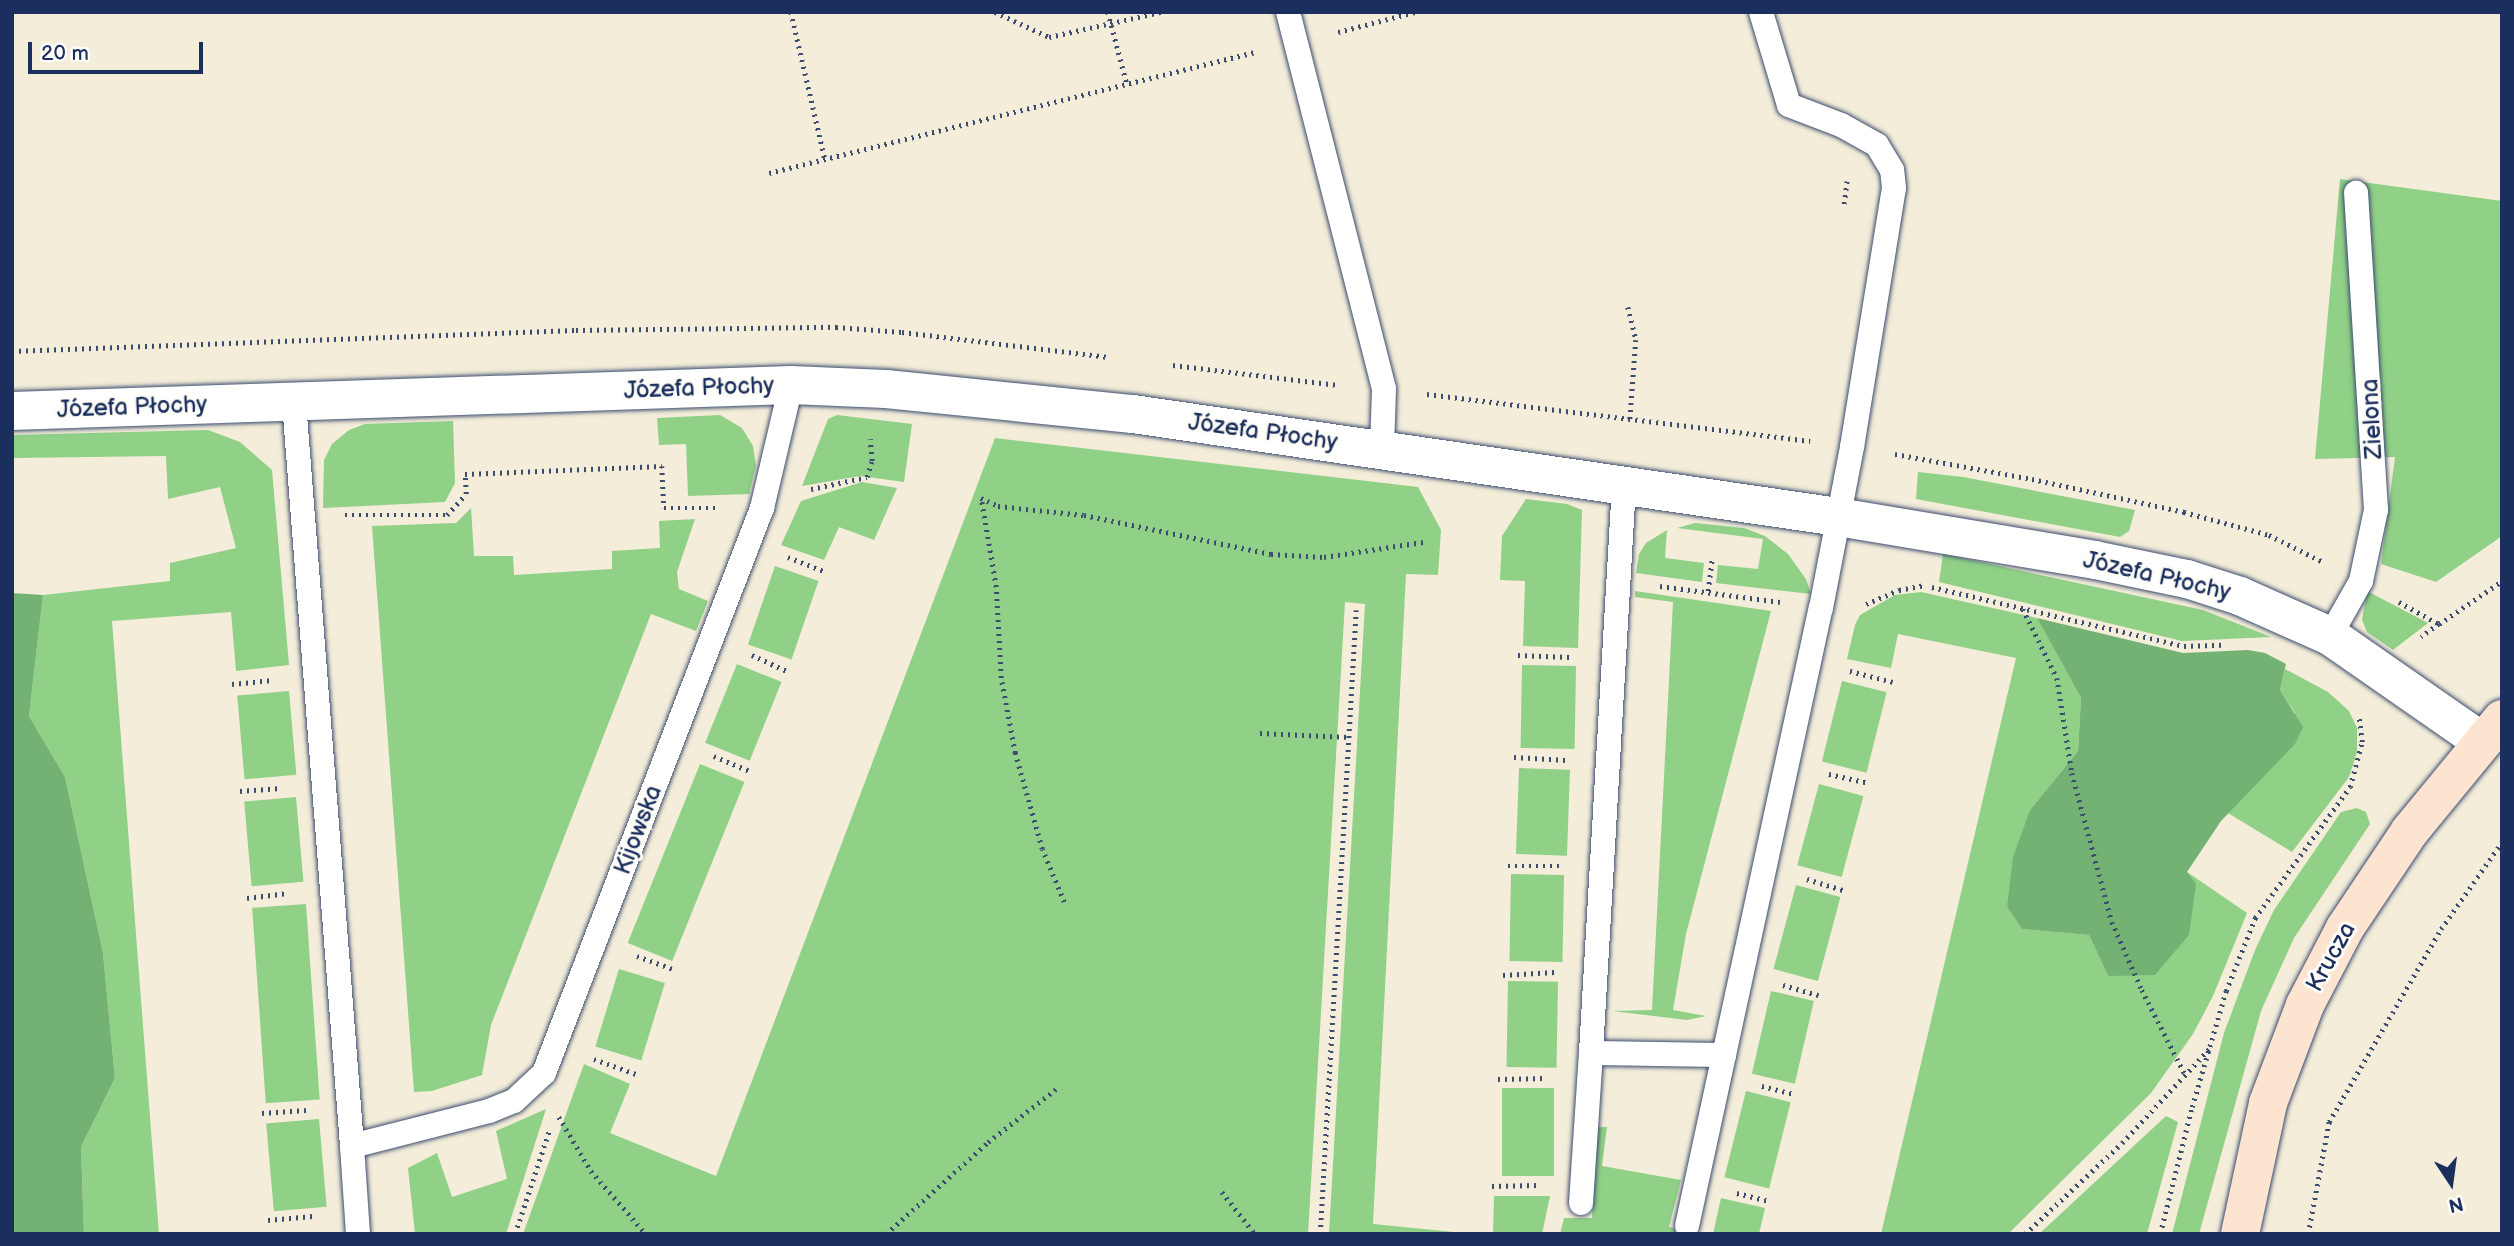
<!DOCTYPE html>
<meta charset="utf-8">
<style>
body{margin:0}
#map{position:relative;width:2514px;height:1246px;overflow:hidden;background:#f3edd9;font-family:"Balsamiq Sans",sans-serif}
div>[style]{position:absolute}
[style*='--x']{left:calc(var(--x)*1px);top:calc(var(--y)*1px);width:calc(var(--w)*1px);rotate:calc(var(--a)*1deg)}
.green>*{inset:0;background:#90d087;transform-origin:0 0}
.forest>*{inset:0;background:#74b274}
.path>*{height:4.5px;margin-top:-2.25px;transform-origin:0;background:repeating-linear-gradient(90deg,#3b4c70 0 2px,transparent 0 7px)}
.roads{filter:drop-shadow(0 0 2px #3b4c70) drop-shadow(0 0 2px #3b4c70)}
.lane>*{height:24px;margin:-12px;padding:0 12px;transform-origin:12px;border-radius:12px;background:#fff}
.street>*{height:38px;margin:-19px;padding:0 19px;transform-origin:19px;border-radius:19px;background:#fff}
.secondary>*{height:38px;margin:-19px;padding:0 19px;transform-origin:19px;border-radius:19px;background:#fde4d0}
span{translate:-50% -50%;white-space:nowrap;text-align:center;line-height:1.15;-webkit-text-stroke:6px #fdfcf7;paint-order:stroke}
.street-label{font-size:24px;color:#1b2f5e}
.frame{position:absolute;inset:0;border:14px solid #1b2f5e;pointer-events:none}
.north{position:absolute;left:2416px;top:1148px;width:70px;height:70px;-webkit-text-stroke:5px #fdfcf7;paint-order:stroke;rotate:167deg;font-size:19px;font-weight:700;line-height:28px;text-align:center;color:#1b2f5e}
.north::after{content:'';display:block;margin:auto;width:24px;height:32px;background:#1b2f5e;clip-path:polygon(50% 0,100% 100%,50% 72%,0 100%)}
.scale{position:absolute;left:28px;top:42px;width:175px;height:32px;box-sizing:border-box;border:4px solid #1b2f5e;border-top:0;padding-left:9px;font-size:21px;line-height:24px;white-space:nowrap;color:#1b2f5e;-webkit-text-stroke:5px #fdfcf7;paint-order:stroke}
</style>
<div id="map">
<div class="green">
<div style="clip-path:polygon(2340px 179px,2502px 201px,2502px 536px,2436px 582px,2381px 564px,2395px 457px,2315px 459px)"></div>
<div style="clip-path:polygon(720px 415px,742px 428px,753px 446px,756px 466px,749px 494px,688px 496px,686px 444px,659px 445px,657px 418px)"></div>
<div style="clip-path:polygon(837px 415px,912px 424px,904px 482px,860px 476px,802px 486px,828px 419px)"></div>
<div style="clip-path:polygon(453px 421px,455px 483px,445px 502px,323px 508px,324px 460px,332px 444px,349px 430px,365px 424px)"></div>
<div style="clip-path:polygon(208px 430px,240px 442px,272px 470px,289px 665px,236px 671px,231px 612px,112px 621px,159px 1234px,84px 1234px,81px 1147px,115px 1078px,103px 953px,65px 777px,29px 716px,43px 595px,170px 581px,170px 563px,236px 548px,220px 487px,168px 499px,166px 456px,12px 458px,12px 435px)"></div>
<div style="clip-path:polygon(995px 438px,1418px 487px,1441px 530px,1438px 575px,1406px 574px,1373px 1224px,1474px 1234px,1329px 1234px,1365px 604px,1345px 602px,1308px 1234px,523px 1234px,584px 1064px,630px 1084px,610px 1133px,716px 1176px)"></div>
<div style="clip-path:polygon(1918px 472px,1963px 477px,2135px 510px,2129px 531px,2120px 537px,1916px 499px)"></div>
<div style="clip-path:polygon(862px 482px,897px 488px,874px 540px,839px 527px,824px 560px,781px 545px,801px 501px)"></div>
<div style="clip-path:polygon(1526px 499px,1567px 504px,1582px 510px,1578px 648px,1523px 646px,1525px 581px,1500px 580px,1502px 536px)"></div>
<div style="clip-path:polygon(471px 508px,474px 556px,513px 556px,514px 575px,612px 569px,612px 551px,660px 548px,659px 521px,695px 519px,677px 572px,679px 589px,708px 601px,696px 631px,651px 614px,491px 1025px,482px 1075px,432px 1091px,414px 1092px,372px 526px,456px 523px)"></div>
<div style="clip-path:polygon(1695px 523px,1744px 528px,1765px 536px,1788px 554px,1806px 579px,1811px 594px,1716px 583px,1718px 565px,1758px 569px,1763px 539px,1677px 528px)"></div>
<div style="clip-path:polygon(1667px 530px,1665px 558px,1704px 563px,1702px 582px,1636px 573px,1639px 554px,1646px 543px)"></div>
<div style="clip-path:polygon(1943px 554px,2203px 610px,2271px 637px,2182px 641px,1939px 582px)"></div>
<div style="left:775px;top:566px;width:46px;height:83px;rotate:19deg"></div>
<div style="clip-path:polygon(1635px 591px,1771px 611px,1686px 934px,1673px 1010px,1706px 1016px,1687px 1020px,1612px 1011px,1652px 1010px,1673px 602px,1635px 597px)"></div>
<div style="clip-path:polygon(2367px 591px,2428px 623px,2393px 650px,2367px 632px,2362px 620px)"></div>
<div style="clip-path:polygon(1921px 592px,2037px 618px,2081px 698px,2078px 751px,2030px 810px,2007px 907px,2022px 929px,2089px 935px,2108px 976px,2187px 872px,2247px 913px,2213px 996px,2193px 1034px,2151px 1093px,2008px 1234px,1881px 1234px,2016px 658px,1898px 634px,1891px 668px,1847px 659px,1855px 625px,1860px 615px,1895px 595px)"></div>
<div style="left:737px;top:664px;width:48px;height:85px;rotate:22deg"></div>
<div style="left:1522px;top:665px;width:54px;height:83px;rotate:1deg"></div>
<div style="clip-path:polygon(2285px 669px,2328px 692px,2349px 711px,2357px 728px,2357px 752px,2349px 777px,2292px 852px,2228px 813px,2246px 793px,2295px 713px,2280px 690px)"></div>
<div style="left:1842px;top:681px;width:46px;height:83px;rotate:14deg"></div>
<div style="left:289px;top:691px;width:84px;height:52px;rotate:85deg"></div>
<div style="left:700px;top:764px;width:48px;height:193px;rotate:22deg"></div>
<div style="left:1519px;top:768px;width:51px;height:86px;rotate:2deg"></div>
<div style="left:1819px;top:784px;width:46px;height:84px;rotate:15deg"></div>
<div style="left:296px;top:797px;width:85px;height:52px;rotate:85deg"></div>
<div style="clip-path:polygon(2357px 808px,2366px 812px,2370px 824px,2294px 938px,2261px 1011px,2199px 1234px,2172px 1234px,2224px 1033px,2255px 950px,2274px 910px,2341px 812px)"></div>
<div style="left:1511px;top:874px;width:53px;height:87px;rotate:1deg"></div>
<div style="left:1796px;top:885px;width:46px;height:87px;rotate:15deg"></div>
<div style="left:306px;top:904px;width:196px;height:54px;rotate:86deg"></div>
<div style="left:619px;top:969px;width:48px;height:81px;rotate:17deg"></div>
<div style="left:1508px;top:981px;width:50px;height:86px;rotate:1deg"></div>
<div style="left:1771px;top:991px;width:44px;height:85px;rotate:13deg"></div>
<div style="left:1502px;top:1088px;width:52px;height:88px"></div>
<div style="left:1746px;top:1091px;width:46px;height:89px;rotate:14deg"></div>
<div style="clip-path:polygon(546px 1109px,506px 1234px,415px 1234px,408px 1168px,437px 1153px,452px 1197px,507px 1179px,496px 1131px)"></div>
<div style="clip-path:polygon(2166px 1116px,2178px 1122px,2147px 1234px,2039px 1234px)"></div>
<div style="left:319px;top:1119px;width:88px;height:53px;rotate:85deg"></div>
<div style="clip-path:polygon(1596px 1127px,1607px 1127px,1602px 1166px,1681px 1180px,1669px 1227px,1695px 1234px,1560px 1234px,1564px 1218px,1592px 1218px)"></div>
<div style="clip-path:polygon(1494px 1196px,1550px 1196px,1542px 1234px,1493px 1234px)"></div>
<div style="clip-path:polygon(1721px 1198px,1765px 1208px,1759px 1234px,1713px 1234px)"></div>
</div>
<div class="forest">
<div style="clip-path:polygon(12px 593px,43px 595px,29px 716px,65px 777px,103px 953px,115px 1078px,81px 1147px,84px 1234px,12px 1234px)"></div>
<div style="clip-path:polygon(2037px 618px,2183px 653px,2248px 650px,2265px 653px,2286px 664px,2280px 690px,2303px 727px,2295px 744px,2221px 821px,2187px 872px,2196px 884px,2189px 935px,2155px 975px,2108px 976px,2089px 935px,2022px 929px,2007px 907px,2013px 857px,2030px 810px,2078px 751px,2081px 698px)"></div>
</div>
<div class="path">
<div style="--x:791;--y:12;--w:151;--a:77"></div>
<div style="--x:995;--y:12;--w:60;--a:24.8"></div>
<div style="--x:1049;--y:37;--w:115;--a:-12.6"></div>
<div style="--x:1108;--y:12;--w:74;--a:75.2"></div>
<div style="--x:1338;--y:32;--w:80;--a:-14.6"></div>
<div style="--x:769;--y:173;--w:501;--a:-13.98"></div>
<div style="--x:1844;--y:204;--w:23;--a:-83"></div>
<div style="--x:1628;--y:307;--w:34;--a:76"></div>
<div style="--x:1636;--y:340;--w:80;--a:94.3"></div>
<div style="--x:12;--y:351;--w:564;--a:-2.13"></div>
<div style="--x:576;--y:330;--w:260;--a:-0.7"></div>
<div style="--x:836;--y:327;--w:66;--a:4.3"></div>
<div style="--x:902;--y:332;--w:208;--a:6.9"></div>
<div style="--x:1173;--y:365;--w:166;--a:6.9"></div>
<div style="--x:1427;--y:394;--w:386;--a:7"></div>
<div style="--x:1895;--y:454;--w:139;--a:10.3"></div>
<div style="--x:2032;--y:479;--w:156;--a:12.2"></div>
<div style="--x:2184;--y:512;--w:88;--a:15.1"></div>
<div style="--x:2269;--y:535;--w:60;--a:26.6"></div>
<div style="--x:811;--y:489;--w:57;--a:-12.1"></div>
<div style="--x:867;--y:477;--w:17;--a:-73"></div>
<div style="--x:872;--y:461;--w:22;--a:-95"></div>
<div style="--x:345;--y:515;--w:102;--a:0"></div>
<div style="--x:447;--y:515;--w:28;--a:-48"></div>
<div style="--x:466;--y:494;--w:20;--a:-93"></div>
<div style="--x:465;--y:474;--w:197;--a:-2.3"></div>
<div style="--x:662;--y:466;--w:42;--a:87.3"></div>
<div style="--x:664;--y:508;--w:52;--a:0"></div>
<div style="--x:788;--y:557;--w:41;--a:21.5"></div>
<div style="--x:1660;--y:586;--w:121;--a:7.6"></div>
<div style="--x:1932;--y:587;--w:259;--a:13.2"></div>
<div style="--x:2184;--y:646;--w:37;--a:-2"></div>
<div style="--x:1708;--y:591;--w:31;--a:-83"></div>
<div style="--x:2399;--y:602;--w:46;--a:28.8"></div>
<div style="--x:2439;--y:624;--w:22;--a:144"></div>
<div style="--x:1866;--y:604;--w:36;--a:-23"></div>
<div style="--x:1899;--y:590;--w:25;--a:-11"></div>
<div style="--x:2023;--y:609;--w:77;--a:63.8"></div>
<div style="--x:2057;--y:678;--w:96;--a:81"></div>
<div style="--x:2072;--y:773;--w:154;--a:75"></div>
<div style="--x:2112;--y:922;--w:74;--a:66.2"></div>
<div style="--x:2142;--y:990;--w:94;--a:62.9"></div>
<div style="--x:2439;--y:624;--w:76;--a:-34.3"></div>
<div style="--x:752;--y:655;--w:41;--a:24.7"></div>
<div style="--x:1518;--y:655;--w:52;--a:2.2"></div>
<div style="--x:1850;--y:671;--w:44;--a:14.3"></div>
<div style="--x:232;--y:684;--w:41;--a:-5.6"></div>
<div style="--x:1260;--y:733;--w:89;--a:2.6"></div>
<div style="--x:714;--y:756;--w:41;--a:22.8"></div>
<div style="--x:1514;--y:757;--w:52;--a:3.3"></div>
<div style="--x:1829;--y:774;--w:41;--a:12.7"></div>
<div style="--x:240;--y:791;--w:41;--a:-4.2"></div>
<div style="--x:1508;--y:866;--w:52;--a:0"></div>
<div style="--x:1807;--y:879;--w:38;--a:17"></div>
<div style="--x:247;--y:898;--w:41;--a:-7"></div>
<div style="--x:1064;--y:902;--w:57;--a:-112.5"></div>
<div style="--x:1042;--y:849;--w:100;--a:-105.7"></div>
<div style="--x:1015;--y:753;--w:76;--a:-100.6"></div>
<div style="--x:1001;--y:678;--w:91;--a:-93.1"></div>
<div style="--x:996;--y:587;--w:90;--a:-99.6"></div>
<div style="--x:981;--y:498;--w:19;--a:25"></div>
<div style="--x:998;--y:506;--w:86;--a:6"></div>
<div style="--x:1084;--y:515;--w:191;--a:11.8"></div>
<div style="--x:1271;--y:554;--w:53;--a:3.2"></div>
<div style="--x:1324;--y:557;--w:100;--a:-8.6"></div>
<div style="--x:637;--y:956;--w:41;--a:19.7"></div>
<div style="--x:1503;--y:975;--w:52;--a:-3.3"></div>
<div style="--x:1783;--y:985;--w:37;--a:16"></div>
<div style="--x:594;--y:1059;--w:45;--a:19.7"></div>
<div style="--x:1498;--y:1079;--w:48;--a:-1.2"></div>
<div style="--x:1762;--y:1086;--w:34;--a:14"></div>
<div style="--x:262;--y:1113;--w:44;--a:-3.9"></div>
<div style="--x:559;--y:1117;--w:63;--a:59.3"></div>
<div style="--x:591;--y:1171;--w:84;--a:48.9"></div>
<div style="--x:1492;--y:1186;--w:48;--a:-1.2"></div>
<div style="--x:1222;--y:1192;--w:53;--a:51.8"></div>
<div style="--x:1737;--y:1193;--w:34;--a:14"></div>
<div style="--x:268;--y:1220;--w:45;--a:-5.1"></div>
<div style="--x:515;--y:1234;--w:108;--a:-71.7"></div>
<div style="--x:886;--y:1234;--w:137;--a:-42"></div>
<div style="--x:988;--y:1142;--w:86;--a:-37.9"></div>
<div style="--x:1320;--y:1234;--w:625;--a:-86.7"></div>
<div style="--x:2025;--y:1234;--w:133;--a:-43.2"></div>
<div style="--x:2122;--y:1143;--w:128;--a:-47.2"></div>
<div style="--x:2160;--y:1234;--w:131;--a:-75.9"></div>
<div style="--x:2192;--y:1107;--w:121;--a:-73.7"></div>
<div style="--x:2226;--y:991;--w:79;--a:-68.3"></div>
<div style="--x:2255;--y:918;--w:162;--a:-54.1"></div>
<div style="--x:2350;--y:787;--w:47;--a:-75.1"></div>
<div style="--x:2362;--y:742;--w:24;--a:-97"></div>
<div style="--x:2308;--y:1234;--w:114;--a:-79.4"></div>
<div style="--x:2329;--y:1122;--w:223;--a:-59.9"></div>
<div style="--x:2441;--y:929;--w:106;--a:-55"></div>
</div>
<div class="roads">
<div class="lane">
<div style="--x:1288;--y:12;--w:389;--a:75.7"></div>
<div style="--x:1384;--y:389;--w:60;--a:91.9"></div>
<div style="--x:294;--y:402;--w:746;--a:85.54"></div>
<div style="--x:352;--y:1146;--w:141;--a:-14.3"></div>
<div style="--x:489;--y:1111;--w:27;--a:-22"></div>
<div style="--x:514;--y:1101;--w:41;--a:-43"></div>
<div style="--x:544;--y:1073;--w:606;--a:-68.9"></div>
<div style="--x:762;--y:508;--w:126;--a:-76.7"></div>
<div style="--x:1624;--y:485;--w:569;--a:93.33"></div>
<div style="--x:1591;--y:1053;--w:133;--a:0.9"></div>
<div style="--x:1724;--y:1055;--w:457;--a:-77.8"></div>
<div style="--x:1821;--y:608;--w:164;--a:-79.1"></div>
<div style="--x:1852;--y:447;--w:262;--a:-80.8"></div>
<div style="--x:1894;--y:188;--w:18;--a:-96"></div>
<div style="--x:1892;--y:170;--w:29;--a:-121"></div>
<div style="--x:1877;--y:145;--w:41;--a:-150.9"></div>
<div style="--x:1841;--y:125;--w:56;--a:-159"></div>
<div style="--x:1789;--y:105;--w:97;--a:-106.8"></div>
<div style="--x:2330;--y:636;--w:63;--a:-60.6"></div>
<div style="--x:2361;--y:581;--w:73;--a:-78.1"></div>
<div style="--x:2376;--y:510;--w:318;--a:-93.6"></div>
<div style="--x:352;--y:1146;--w:88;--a:86.1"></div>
<div style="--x:1581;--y:1203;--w:150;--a:-86.2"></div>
<div style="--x:1687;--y:1226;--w:175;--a:-77.8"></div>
</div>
<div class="street">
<div style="--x:12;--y:411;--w:779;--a:-1.91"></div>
<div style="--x:791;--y:385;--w:95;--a:2.4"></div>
<div style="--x:886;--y:389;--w:248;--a:5.8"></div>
<div style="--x:1133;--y:414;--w:712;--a:8.31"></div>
<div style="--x:1838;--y:517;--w:261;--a:9.5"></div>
<div style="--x:2095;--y:560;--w:94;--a:11.7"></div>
<div style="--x:2187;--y:579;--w:56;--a:17.8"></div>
<div style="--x:2240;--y:596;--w:98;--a:24"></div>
<div style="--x:2330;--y:636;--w:184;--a:34.8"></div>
</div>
<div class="secondary">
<div style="--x:2240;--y:1234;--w:134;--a:-77.9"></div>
<div style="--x:2268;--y:1103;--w:105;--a:-69.3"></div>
<div style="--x:2305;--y:1005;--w:87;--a:-62.5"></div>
<div style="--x:2345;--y:928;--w:117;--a:-56.2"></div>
<div style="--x:2410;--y:831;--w:145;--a:-50.6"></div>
</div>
</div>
<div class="street-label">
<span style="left:699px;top:388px;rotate:-2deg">Józefa Płochy</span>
<span style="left:132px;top:407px;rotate:-2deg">Józefa Płochy</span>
<span style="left:2372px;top:419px;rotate:-93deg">Zielona</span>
<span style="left:1263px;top:432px;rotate:8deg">Józefa Płochy</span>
<span style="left:2157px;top:576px;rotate:13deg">Józefa Płochy</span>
<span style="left:638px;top:830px;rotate:-69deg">Kijowska</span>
<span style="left:2331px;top:957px;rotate:-61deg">Krucza</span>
</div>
<div class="frame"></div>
<div class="north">N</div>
<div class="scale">20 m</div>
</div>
